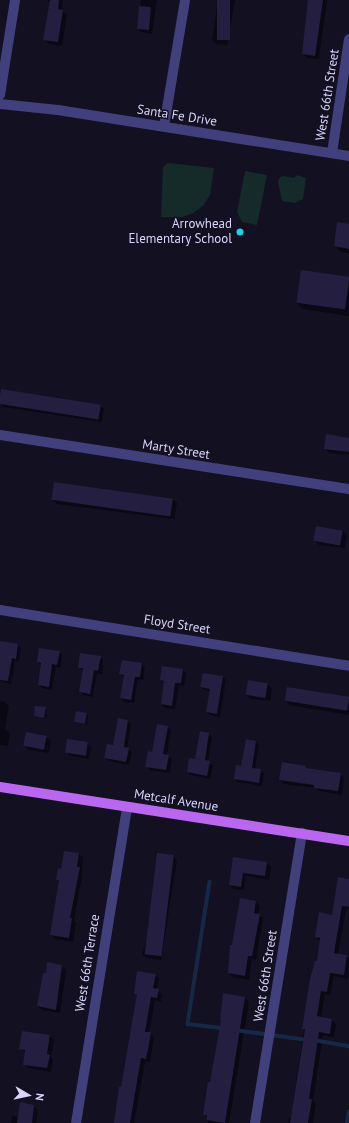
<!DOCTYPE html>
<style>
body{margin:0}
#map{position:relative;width:349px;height:1123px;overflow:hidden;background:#131022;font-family:"PT Sans",sans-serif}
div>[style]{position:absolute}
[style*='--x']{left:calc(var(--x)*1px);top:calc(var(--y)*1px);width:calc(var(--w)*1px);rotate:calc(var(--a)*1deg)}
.green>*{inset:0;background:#142b2a}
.shadow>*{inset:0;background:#0007}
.stream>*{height:3.5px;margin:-1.75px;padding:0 1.75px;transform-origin:1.75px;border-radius:1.75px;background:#152947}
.building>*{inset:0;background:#241e41;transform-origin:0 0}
.minor>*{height:10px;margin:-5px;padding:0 5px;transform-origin:5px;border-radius:5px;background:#41407c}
.major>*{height:10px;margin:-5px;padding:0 5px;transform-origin:5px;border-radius:5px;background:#ba67f0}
.dots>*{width:11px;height:11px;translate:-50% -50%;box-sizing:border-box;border:2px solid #131022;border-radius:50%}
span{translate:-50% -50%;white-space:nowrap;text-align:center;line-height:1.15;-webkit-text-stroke:3px #131022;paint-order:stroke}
.street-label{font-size:13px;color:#d9d5fb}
.poi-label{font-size:13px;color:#d9d5fb}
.right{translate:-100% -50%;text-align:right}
.north{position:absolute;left:8px;top:1075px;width:40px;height:40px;-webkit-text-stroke:3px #131022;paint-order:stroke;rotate:99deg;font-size:11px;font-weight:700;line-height:16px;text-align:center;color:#d9d5fb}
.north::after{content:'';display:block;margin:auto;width:14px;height:18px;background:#d9d5fb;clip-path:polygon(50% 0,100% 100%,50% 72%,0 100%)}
</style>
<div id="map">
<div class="green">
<div style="clip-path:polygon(168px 163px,214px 168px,210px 195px,203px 206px,193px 213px,183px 217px,161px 217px,163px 167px)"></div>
<div style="clip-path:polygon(245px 171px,267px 175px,257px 225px,242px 222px,237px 212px)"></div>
<div style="clip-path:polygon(297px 175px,306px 178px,303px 199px,295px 203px,282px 201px,278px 182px,279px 178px,282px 176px,294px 178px)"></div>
</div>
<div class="shadow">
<div style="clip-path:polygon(47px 0,63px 0,62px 11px,67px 15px,62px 46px,49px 44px,45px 40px,50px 2px)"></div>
<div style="clip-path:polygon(141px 0,157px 0,152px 34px,141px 32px,137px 28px)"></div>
<div style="clip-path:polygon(218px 0,235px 0,227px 45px,216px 44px,212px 40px)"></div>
<div style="clip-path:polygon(310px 0,327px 0,319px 59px,307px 58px,303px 54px)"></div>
<div style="clip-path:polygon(349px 225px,349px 253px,341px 252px,335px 246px)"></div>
<div style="clip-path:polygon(349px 278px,349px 316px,303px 309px,297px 303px)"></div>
<div style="clip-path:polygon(0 403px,100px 405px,104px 409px,102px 422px,4px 407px)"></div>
<div style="clip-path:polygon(349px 439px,349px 455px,329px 453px,325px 448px)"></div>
<div style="clip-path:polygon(173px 499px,177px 503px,174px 519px,57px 504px,53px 500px)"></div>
<div style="clip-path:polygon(343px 531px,347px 535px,345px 548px,319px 545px,315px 541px)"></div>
<div style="clip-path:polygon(0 642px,18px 645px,21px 648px,19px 661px,15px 661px,11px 684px,0 681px)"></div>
<div style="clip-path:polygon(59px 652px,62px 655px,60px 668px,56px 667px,52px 690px,42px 688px,39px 685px,42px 666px,38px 662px)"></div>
<div style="clip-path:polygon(100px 657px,103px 660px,102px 674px,97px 673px,93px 697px,83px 695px,80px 692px,83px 671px,79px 667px)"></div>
<div style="clip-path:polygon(142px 664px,145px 667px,143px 680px,138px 679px,134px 703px,124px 702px,121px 698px,124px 678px,121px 674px)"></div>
<div style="clip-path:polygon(183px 670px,186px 673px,184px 686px,179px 685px,175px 709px,165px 708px,162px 704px,165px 684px,161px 680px)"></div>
<div style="clip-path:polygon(223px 677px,226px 680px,220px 717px,210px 715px,207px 712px,210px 691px,205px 690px,201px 687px)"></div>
<div style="clip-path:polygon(268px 684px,272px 688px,270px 701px,251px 699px,246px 695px)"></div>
<div style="clip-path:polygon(349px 698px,349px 715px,290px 705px,286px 701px)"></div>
<div style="clip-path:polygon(0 701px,5px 702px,9px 706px,5px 730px,10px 733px,8px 746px,0 745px)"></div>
<div style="clip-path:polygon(45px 708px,47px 710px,46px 719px,35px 716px)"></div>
<div style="clip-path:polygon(87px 714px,88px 716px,87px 725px,75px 721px)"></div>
<div style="clip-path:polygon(119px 719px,128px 721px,131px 724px,127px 749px,132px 752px,129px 765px,109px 761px,105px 758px,114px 747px)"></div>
<div style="clip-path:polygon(168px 727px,171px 730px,167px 755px,172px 759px,170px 773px,150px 770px,146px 766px)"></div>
<div style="clip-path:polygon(209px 734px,212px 737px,208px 762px,213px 766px,210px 779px,191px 775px,188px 772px,196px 760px)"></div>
<div style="clip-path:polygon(47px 737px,51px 741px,49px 753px,29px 750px,25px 746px)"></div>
<div style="clip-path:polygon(256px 742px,259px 745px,255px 769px,260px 770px,264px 773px,262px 786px,238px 782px,235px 779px)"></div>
<div style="clip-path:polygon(87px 743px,91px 747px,89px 759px,70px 756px,66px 752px)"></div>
<div style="clip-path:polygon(306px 767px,309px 770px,340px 774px,344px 778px,342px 795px,319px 791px,316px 788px,284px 784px,280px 780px)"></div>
<div style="clip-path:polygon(65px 852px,79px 854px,83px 858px,81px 885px,80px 885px,74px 921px,76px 923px,73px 942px,55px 939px,51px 935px,60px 882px,57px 880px,62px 870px)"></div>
<div style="clip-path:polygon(173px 856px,177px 860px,161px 960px,146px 958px,142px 954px)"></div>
<div style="clip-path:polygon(234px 858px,267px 863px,271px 867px,269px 880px,246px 876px,244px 890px,234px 889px,230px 885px)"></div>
<div style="clip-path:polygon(349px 880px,349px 910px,346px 910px,338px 955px,347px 956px,349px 959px,349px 970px,348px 979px,334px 976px,330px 995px,325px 994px,321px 1018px,332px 1020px,336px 1024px,334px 1037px,323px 1035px,313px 1101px,316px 1104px,313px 1123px,288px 1123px,289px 1118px,291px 1118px,311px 979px,318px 962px,320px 941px,316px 937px,333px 916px)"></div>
<div style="clip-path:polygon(256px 902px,260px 906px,258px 914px,263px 918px,256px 960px,252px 959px,249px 980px,233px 977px,229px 973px)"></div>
<div style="clip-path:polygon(48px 964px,62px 966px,66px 970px,60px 1013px,42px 1010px,38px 1006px)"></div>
<div style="clip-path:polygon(155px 975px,159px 979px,157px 990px,162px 994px,161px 1002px,155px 1000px,149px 1033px,154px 1037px,152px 1049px,150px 1062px,145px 1062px,134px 1123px,115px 1123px,138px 996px,136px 993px)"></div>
<div style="clip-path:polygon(224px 995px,245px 998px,249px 1002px,229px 1123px,208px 1123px,208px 1119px,204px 1114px,222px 1021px)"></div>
<div style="clip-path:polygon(50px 1036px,54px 1040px,51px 1057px,53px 1060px,51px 1072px,28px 1068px,24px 1064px,25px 1052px,20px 1048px)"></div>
<div style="clip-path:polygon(34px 1106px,38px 1110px,36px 1123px,11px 1123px,12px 1116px,19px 1117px)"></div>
</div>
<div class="stream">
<div style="--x:210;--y:882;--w:144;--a:98.8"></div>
<div style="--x:188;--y:1024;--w:35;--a:7"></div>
<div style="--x:235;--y:1030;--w:74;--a:7.8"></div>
<div style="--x:314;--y:1040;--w:36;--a:10"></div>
<div style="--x:347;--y:1123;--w:11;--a:-80"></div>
</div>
<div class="building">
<div style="clip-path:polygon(50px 0,59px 0,58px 9px,63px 10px,58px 42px,43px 40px)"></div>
<div style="left:217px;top:0;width:13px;height:40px"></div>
<div style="clip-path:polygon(308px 0,323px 0,315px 56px,302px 54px)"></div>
<div style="left:139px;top:6px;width:12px;height:23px;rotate:5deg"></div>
<div style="clip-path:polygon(337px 222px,349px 224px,349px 249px,334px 246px)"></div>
<div style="left:301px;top:270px;width:49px;height:33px;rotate:8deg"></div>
<div style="left:1px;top:389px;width:101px;height:15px;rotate:9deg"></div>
<div style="clip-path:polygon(326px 434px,349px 438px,349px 452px,324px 449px)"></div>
<div style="left:54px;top:482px;width:120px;height:18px;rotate:8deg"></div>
<div style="left:316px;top:526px;width:27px;height:15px;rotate:10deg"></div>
<div style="clip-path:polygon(0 641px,18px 644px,16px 659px,12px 658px,8px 681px,0 680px)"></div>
<div style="clip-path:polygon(39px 648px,60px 651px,57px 665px,52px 664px,49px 687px,38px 685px,41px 663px,37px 662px)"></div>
<div style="clip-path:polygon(80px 653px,101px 656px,98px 671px,94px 670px,90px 694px,79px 692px,83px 668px,78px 668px)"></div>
<div style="clip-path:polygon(122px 660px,142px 663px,140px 677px,135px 677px,131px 700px,120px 698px,124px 675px,119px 674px)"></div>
<div style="clip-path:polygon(162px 666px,183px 669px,181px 683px,175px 683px,172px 706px,161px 704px,164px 681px,160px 680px)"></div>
<div style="clip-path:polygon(203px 673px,223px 676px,217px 714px,206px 712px,210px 689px,200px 687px)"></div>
<div style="left:248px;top:680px;width:20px;height:15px;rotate:9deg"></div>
<div style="left:287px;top:687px;width:63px;height:14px;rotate:9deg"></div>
<div style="clip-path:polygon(35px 706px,46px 707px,44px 718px,34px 716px)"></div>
<div style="left:76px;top:711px;width:11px;height:11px;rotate:10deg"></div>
<div style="clip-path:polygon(118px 718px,128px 720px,124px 747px,129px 748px,126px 762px,104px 758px,107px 744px,113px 745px)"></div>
<div style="clip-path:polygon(157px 724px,168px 726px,163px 754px,169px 755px,166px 770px,145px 767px,148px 751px,152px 752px)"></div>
<div style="clip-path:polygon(200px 731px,209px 733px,205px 760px,210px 761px,207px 776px,187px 772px,189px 758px,195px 759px)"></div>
<div style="left:26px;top:732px;width:21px;height:14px;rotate:11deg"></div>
<div style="left:67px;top:739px;width:21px;height:14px;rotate:8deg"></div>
<div style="clip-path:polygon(246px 739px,256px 741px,252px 768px,261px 769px,259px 783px,234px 779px,236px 765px,241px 766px)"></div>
<div style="clip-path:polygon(282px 762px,306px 766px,306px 768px,341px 773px,338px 791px,314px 788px,314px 785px,279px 780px)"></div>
<div style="clip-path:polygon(64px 851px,79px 853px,77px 867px,80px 867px,70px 918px,72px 918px,69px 938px,50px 935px,59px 880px,56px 880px,58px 868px,61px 869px)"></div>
<div style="left:157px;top:853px;width:17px;height:102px;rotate:7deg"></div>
<div style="clip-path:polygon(233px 857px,267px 862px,265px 876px,243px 873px,241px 887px,229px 885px)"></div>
<div style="clip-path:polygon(338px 877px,349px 879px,349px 907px,342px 906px,334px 953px,347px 955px,344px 975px,330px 973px,327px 992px,321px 991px,317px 1016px,332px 1019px,330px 1034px,319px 1032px,309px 1099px,312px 1099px,308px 1123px,290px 1123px,305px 1029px,302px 1029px,310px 979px,315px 961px,317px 961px,320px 938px,315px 937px,319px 912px,332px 915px)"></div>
<div style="clip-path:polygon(240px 898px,256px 901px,254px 913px,260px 914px,252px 956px,248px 956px,245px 976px,228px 973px,230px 945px,232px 945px,233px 939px)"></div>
<div style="clip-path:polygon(47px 962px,62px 965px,56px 1010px,37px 1006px,43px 973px,46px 973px)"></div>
<div style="clip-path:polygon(137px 971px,156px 974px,153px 988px,159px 989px,157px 998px,151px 997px,145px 1032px,151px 1032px,149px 1044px,146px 1059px,141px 1058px,130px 1123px,114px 1123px,119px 1087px,121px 1087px,137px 994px,134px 994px)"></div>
<div style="clip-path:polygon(223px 993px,245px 997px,225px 1123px,207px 1120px,207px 1115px,203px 1115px,208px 1082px,210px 1082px,221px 1020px,220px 1020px)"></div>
<div style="clip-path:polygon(22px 1031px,50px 1035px,47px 1054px,50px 1055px,47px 1068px,23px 1065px,25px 1050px,19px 1049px)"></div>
<div style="clip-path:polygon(20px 1102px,34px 1105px,32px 1123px,17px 1123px)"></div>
</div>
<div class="minor">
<div style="--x:0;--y:95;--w:96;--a:-81"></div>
<div style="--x:0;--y:104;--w:58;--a:5.9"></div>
<div style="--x:58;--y:110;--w:295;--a:9"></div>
<div style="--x:164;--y:126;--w:128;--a:-80.5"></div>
<div style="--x:332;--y:153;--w:115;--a:-81.5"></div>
<div style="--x:0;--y:435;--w:353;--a:8.8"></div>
<div style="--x:0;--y:610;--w:353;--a:9.1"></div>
<div style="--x:76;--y:1123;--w:320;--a:-80.8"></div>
<div style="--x:255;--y:1123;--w:294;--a:-80.8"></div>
</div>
<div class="major">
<div style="--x:0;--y:787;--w:353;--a:8.8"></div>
</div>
<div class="dots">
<div style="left:240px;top:232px;background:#17d5e5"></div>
</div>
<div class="street-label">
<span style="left:328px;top:95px;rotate:-81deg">West 66th Street</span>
<span style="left:177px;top:116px;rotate:9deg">Santa Fe Drive</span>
<span style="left:176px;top:450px;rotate:9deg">Marty Street</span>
<span style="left:177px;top:625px;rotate:9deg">Floyd Street</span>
<span style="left:176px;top:801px;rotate:9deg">Metcalf Avenue</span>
<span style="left:88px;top:963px;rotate:-81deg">West 66th Terrace</span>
<span style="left:266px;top:976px;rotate:-81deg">West 66th Street</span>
</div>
<div class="poi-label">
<span class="right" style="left:232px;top:232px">Arrowhead<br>Elementary School</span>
</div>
<div class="north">N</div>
</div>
